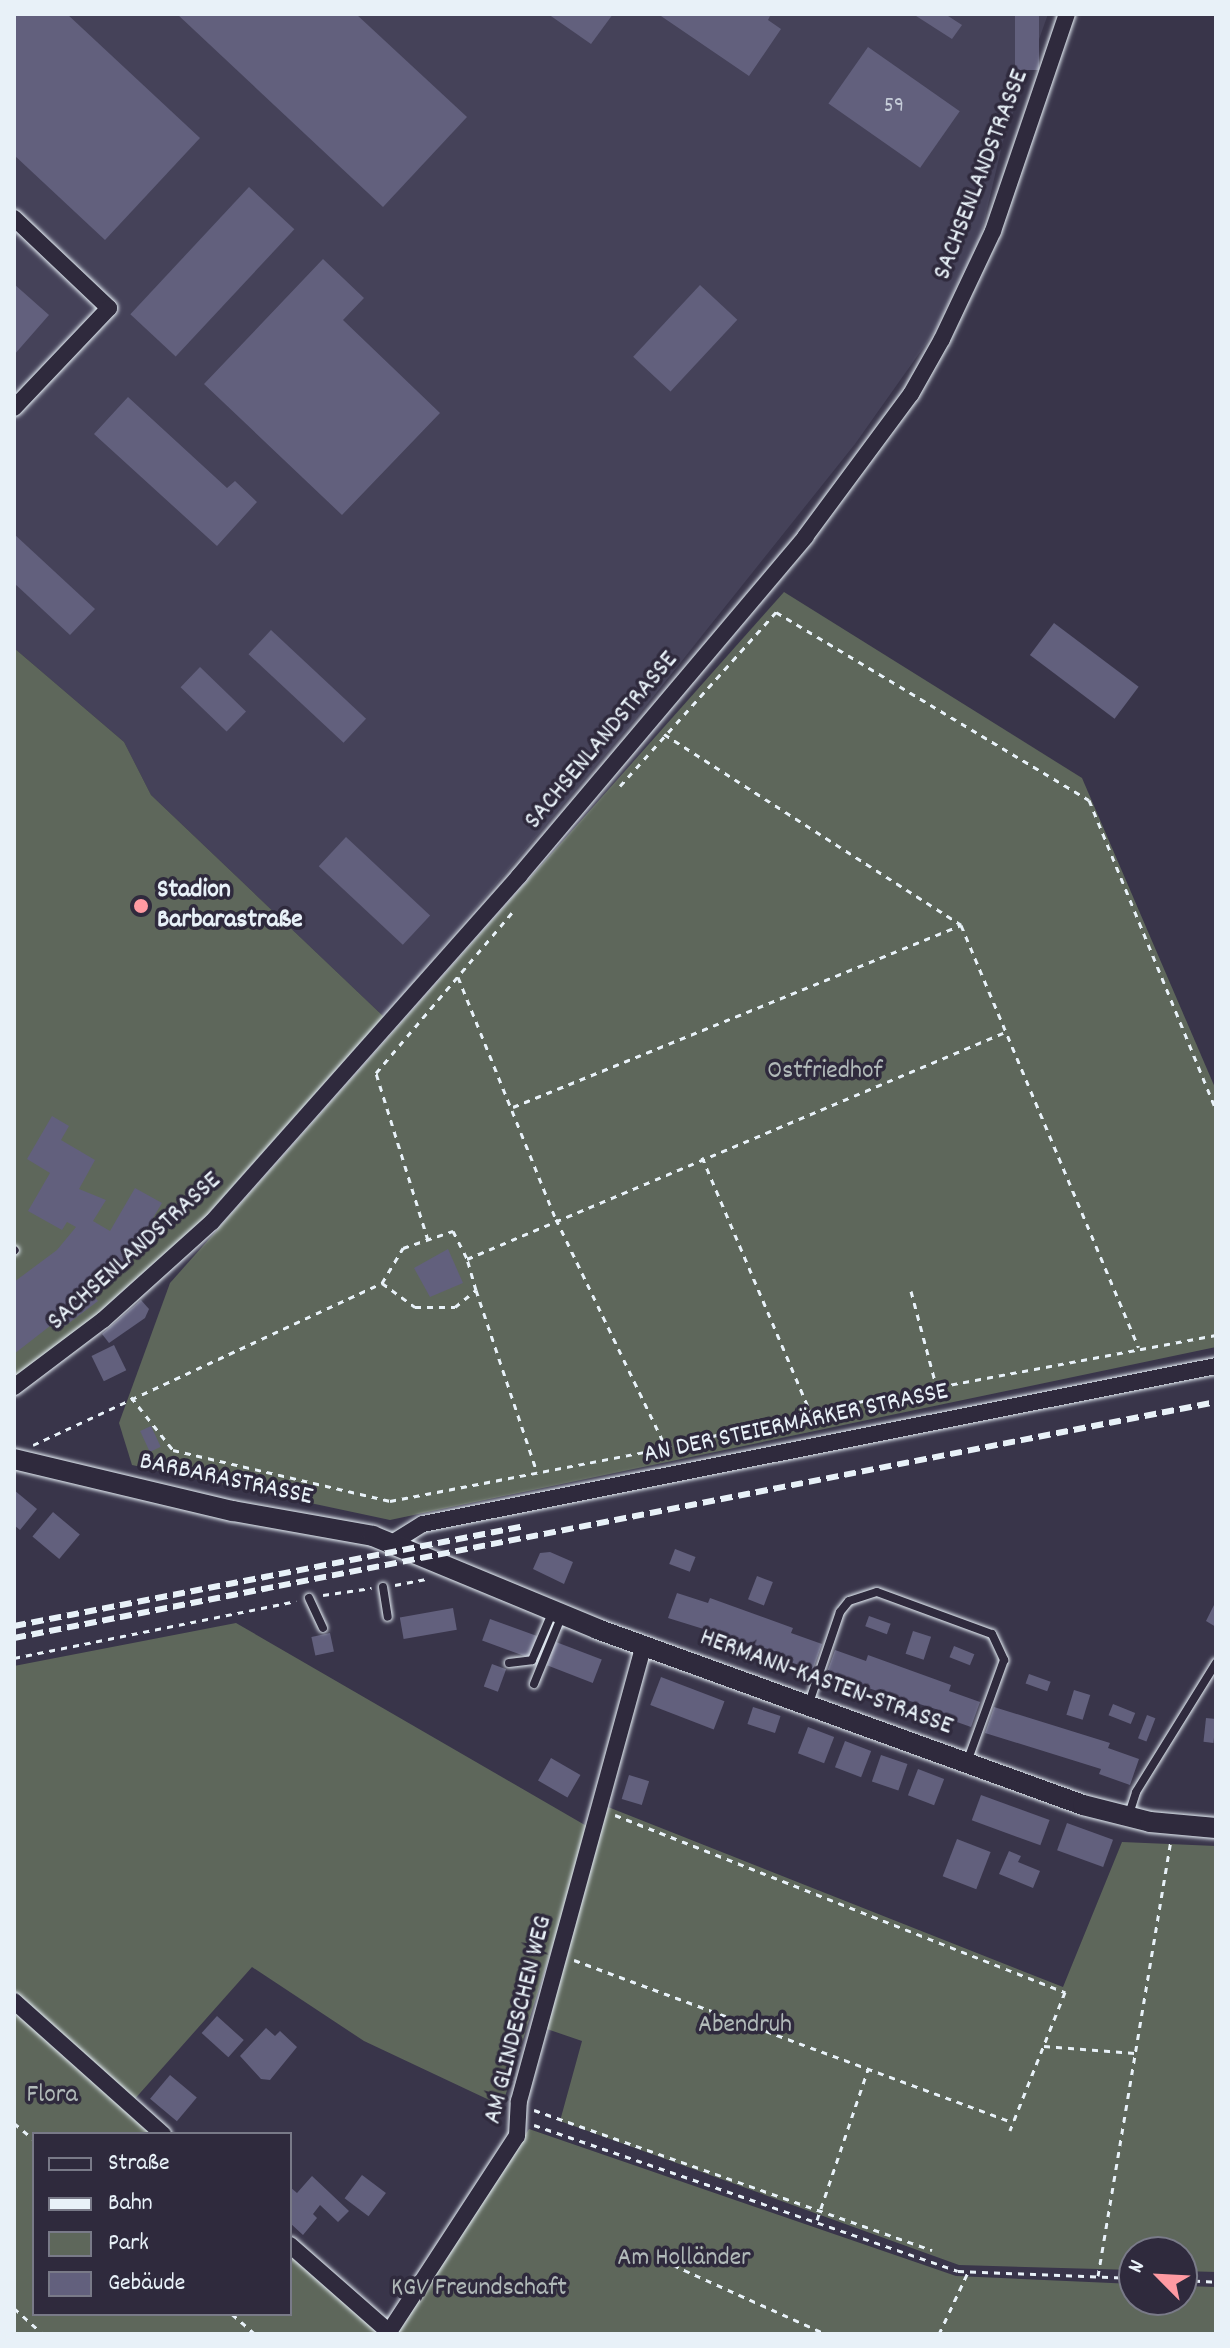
<!DOCTYPE html>
<meta charset="utf-8">
<style>
body{margin:0}
#map{position:relative;width:1230px;height:2348px;overflow:hidden;background:#39354a;font-family:Dekko,sans-serif}
div>[style]{position:absolute}
[style*='--x']{left:calc(var(--x)*1px);top:calc(var(--y)*1px);width:calc(var(--w)*1px);rotate:calc(var(--a)*1deg)}
.built>*{inset:0;background:#454259}
.green>*{inset:0;background:#5e675b}
.building>*{inset:0;background:#62607d;transform-origin:0 0}
.path>*{height:3px;margin-top:-1.5px;transform-origin:0;background:repeating-linear-gradient(90deg,#e8f1f8 0 6px,transparent 0 12px)}
.roads{filter:drop-shadow(0 0 2px #e8f1f8) drop-shadow(0 0 2px #e8f1f8)}
.service>*{height:8px;margin:-4px;padding:0 4px;transform-origin:4px;border-radius:4px;background:#2f2a3d}
.minor>*{height:16px;margin:-8px;padding:0 8px;transform-origin:8px;border-radius:8px;background:#2f2a3d}
.tertiary>*{height:20px;margin:-10px;padding:0 10px;transform-origin:10px;border-radius:10px;background:#2f2a3d}
.rail>*{height:6px;margin-top:-3px;transform-origin:0;background:repeating-linear-gradient(90deg,#e8f1f8 0 12px,transparent 0 18px)}
.dots>*{width:22px;height:22px;translate:-50% -50%;box-sizing:border-box;border:4px solid #2f2a3d;border-radius:50%}
span{translate:-50% -50%;white-space:nowrap;text-align:center;line-height:1.15;-webkit-text-stroke:7px #2f2a3d;paint-order:stroke}
.number-label{font-size:22px;color:#c6cdd9}
.number-label span{-webkit-text-stroke-width:0}
.street-label{font-size:26px;color:#e8f1f8}
.poi-label{font-size:26px;color:#e8f1f8;font-weight:700}
.left{translate:0 -50%;text-align:left}
.park-label{font-size:26px;color:#b1bab9}
.frame{position:absolute;inset:0;border:16px solid #e8f1f8;pointer-events:none}
.legend{position:absolute;left:32px;top:2132px;width:260px;height:184px;box-sizing:border-box;background:#2f2a3d;border:2px solid #797a88;margin:0;padding:10px 14px;list-style:none;font-size:24px;color:#e8f1f8}
.legend li{display:flex;align-items:center;gap:16px;height:40px}
.legend b{width:40px;border:2px solid #797a88}
.north{position:absolute;left:1118px;top:2236px;width:80px;height:80px;box-sizing:border-box;background:#2f2a3d;border:2px solid #797a88;border-radius:50%;rotate:294deg;font-size:22px;font-weight:700;line-height:32px;text-align:center;color:#e8f1f8}
.north::after{content:'';display:block;margin:auto;width:28px;height:36px;background:#ff9aa2;clip-path:polygon(50% 0,100% 100%,50% 72%,0 100%)}
</style>
<div id="map">
<div class="built">
<div style="clip-path:polygon(14px 14px,1048px 14px,1003px 141px,981px 235px,935px 331px,855px 444px,637px 717px,384px 1017px,151px 795px,124px 742px,14px 648px)"></div>
</div>
<div class="green">
<div style="clip-path:polygon(784px 592px,1082px 778px,1216px 1090px,1216px 1347px,390px 1520px,132px 1465px,119px 1423px,170px 1283px)"></div>
<div style="clip-path:polygon(14px 648px,124px 742px,151px 795px,384px 1017px,205px 1217px,84px 1326px,14px 1378px)"></div>
<div style="clip-path:polygon(236px 1623px,590px 1828px,502px 2106px,364px 2041px,252px 1967px,133px 2101px,14px 1993px,14px 1666px)"></div>
<div style="clip-path:polygon(608px 1807px,1063px 1987px,1122px 1842px,1216px 1846px,1216px 2272px,1182px 2271px,1182px 2252px,1134px 2252px,1134px 2270px,959px 2265px,560px 2121px,582px 2041px,544px 2028px)"></div>
<div style="clip-path:polygon(14px 2010px,152px 2134px,34px 2134px,34px 2314px,290px 2314px,290px 2256px,379px 2334px,14px 2334px)"></div>
<div style="clip-path:polygon(529px 2129px,956px 2276px,1134px 2284px,1134px 2300px,1182px 2300px,1182px 2286px,1216px 2287px,1216px 2334px,394px 2334px)"></div>
</div>
<div class="building">
<div style="clip-path:polygon(14px 14px,67px 14px,200px 138px,105px 240px,14px 155px)"></div>
<div style="clip-path:polygon(177px 14px,356px 14px,467px 117px,383px 207px)"></div>
<div style="clip-path:polygon(548px 14px,613px 14px,591px 44px)"></div>
<div style="clip-path:polygon(658px 14px,771px 14px,768px 20px,781px 29px,749px 76px)"></div>
<div style="clip-path:polygon(913px 14px,945px 14px,962px 25px,952px 39px)"></div>
<div style="left:1015px;top:14px;width:24px;height:56px"></div>
<div style="left:868px;top:47px;width:112px;height:69px;rotate:35deg"></div>
<div style="left:249px;top:187px;width:62px;height:174px;rotate:43deg"></div>
<div style="clip-path:polygon(323px 259px,364px 298px,343px 320px,440px 413px,342px 515px,204px 384px)"></div>
<div style="clip-path:polygon(14px 284px,49px 315px,14px 355px)"></div>
<div style="left:700px;top:285px;width:51px;height:98px;rotate:43deg"></div>
<div style="clip-path:polygon(128px 397px,227px 488px,235px 481px,257px 502px,217px 546px,94px 434px)"></div>
<div style="clip-path:polygon(14px 534px,95px 609px,70px 635px,14px 583px)"></div>
<div style="left:1054px;top:623px;width:106px;height:40px;rotate:37deg"></div>
<div style="left:271px;top:630px;width:130px;height:33px;rotate:43deg"></div>
<div style="left:200px;top:667px;width:64px;height:28px;rotate:44deg"></div>
<div style="left:346px;top:837px;width:115px;height:40px;rotate:43deg"></div>
<div style="clip-path:polygon(52px 1116px,69px 1126px,61px 1140px,95px 1160px,79px 1189px,106px 1200px,93px 1221px,110px 1231px,135px 1188px,162px 1203px,126px 1263px,94px 1296px,98px 1301px,65px 1326px,59px 1319px,14px 1354px,14px 1282px,57px 1250px,76px 1227px,67px 1222px,62px 1230px,28px 1211px,50px 1173px,27px 1159px)"></div>
<div style="clip-path:polygon(448px 1249px,463px 1283px,430px 1297px,414px 1268px)"></div>
<div style="clip-path:polygon(141px 1300px,149px 1309px,145px 1318px,109px 1343px,102px 1334px)"></div>
<div style="left:114px;top:1345px;width:28px;height:25px;rotate:64deg"></div>
<div style="left:151px;top:1426px;width:23px;height:12px;rotate:65deg"></div>
<div style="clip-path:polygon(14px 1490px,37px 1509px,20px 1530px,14px 1525px)"></div>
<div style="left:53px;top:1512px;width:35px;height:32px;rotate:40deg"></div>
<div style="left:675px;top:1549px;width:22px;height:16px;rotate:21deg"></div>
<div style="clip-path:polygon(550px 1552px,573px 1562px,564px 1584px,533px 1569px,540px 1553px)"></div>
<div style="left:757px;top:1576px;width:17px;height:25px;rotate:21deg"></div>
<div style="clip-path:polygon(677px 1593px,708px 1603px,710px 1598px,793px 1628px,791px 1633px,822px 1644px,813px 1670px,782px 1659px,784px 1654px,668px 1618px)"></div>
<div style="clip-path:polygon(1216px 1601px,1216px 1627px,1206px 1621px)"></div>
<div style="left:453px;top:1608px;width:22px;height:54px;rotate:80deg"></div>
<div style="left:869px;top:1616px;width:23px;height:11px;rotate:20deg"></div>
<div style="left:490px;top:1619px;width:50px;height:23px;rotate:20deg"></div>
<div style="left:913px;top:1631px;width:19px;height:24px;rotate:18deg"></div>
<div style="left:330px;top:1633px;width:19px;height:19px;rotate:78deg"></div>
<div style="left:556px;top:1642px;width:49px;height:25px;rotate:21deg"></div>
<div style="left:954px;top:1646px;width:22px;height:12px;rotate:22deg"></div>
<div style="clip-path:polygon(835px 1650px,866px 1661px,868px 1655px,951px 1685px,949px 1691px,980px 1702px,971px 1727px,940px 1716px,942px 1711px,826px 1675px)"></div>
<div style="left:492px;top:1664px;width:15px;height:24px;rotate:20deg"></div>
<div style="left:1029px;top:1674px;width:23px;height:10px;rotate:20deg"></div>
<div style="left:661px;top:1677px;width:68px;height:30px;rotate:21deg"></div>
<div style="left:1074px;top:1690px;width:17px;height:26px;rotate:17deg"></div>
<div style="left:1113px;top:1704px;width:24px;height:12px;rotate:22deg"></div>
<div style="left:753px;top:1707px;width:29px;height:18px;rotate:18deg"></div>
<div style="clip-path:polygon(994px 1707px,1110px 1743px,1108px 1748px,1139px 1759px,1130px 1785px,1099px 1774px,1101px 1769px,985px 1733px)"></div>
<div style="left:1147px;top:1715px;width:9px;height:25px;rotate:21deg"></div>
<div style="left:1206px;top:1718px;width:10px;height:24px;rotate:6deg"></div>
<div style="left:808px;top:1727px;width:28px;height:28px;rotate:21deg"></div>
<div style="left:845px;top:1741px;width:28px;height:28px;rotate:21deg"></div>
<div style="left:881px;top:1755px;width:28px;height:28px;rotate:19deg"></div>
<div style="left:551px;top:1758px;width:34px;height:26px;rotate:30deg"></div>
<div style="left:918px;top:1769px;width:28px;height:28px;rotate:21deg"></div>
<div style="left:629px;top:1775px;width:21px;height:25px;rotate:17deg"></div>
<div style="left:981px;top:1795px;width:73px;height:27px;rotate:20deg"></div>
<div style="left:1067px;top:1823px;width:49px;height:29px;rotate:20deg"></div>
<div style="left:957px;top:1839px;width:36px;height:40px;rotate:21deg"></div>
<div style="clip-path:polygon(1009px 1851px,1021px 1856px,1018px 1862px,1040px 1871px,1033px 1888px,999px 1874px)"></div>
<div style="left:217px;top:2016px;width:36px;height:23px;rotate:42deg"></div>
<div style="clip-path:polygon(266px 2028px,275px 2036px,280px 2031px,297px 2047px,270px 2080px,261px 2079px,240px 2056px)"></div>
<div style="left:170px;top:2075px;width:35px;height:31px;rotate:40deg"></div>
<div style="left:362px;top:2175px;width:30px;height:29px;rotate:37deg"></div>
<div style="clip-path:polygon(312px 2176px,349px 2211px,338px 2222px,320px 2205px,313px 2214px,317px 2218px,303px 2235px,290px 2223px,290px 2187px,297px 2193px)"></div>
</div>
<div class="path">
<div style="--x:664;--y:734;--w:353;--a:32.7"></div>
<div style="--x:961;--y:925;--w:458;--a:67.2"></div>
<div style="--x:620;--y:786;--w:234;--a:-48.1"></div>
<div style="--x:776;--y:612;--w:365;--a:31"></div>
<div style="--x:1089;--y:800;--w:334;--a:67.7"></div>
<div style="--x:458;--y:977;--w:261;--a:68"></div>
<div style="--x:556;--y:1219;--w:254;--a:64.3"></div>
<div style="--x:513;--y:1107;--w:484;--a:-22.1"></div>
<div style="--x:702;--y:1157;--w:276;--a:67"></div>
<div style="--x:428;--y:1240;--w:175;--a:-107.3"></div>
<div style="--x:376;--y:1073;--w:214;--a:-49.7"></div>
<div style="--x:382;--y:1283;--w:41;--a:36"></div>
<div style="--x:415;--y:1307;--w:40;--a:0"></div>
<div style="--x:455;--y:1307;--w:27;--a:-39"></div>
<div style="--x:476;--y:1290;--w:32;--a:-106"></div>
<div style="--x:476;--y:1290;--w:192;--a:71.5"></div>
<div style="--x:911;--y:1291;--w:101;--a:75.1"></div>
<div style="--x:131;--y:1397;--w:68;--a:51.6"></div>
<div style="--x:173;--y:1450;--w:223;--a:13.2"></div>
<div style="--x:390;--y:1501;--w:281;--a:-10.9"></div>
<div style="--x:666;--y:1448;--w:149;--a:-14.4"></div>
<div style="--x:810;--y:1411;--w:413;--a:-10.6"></div>
<div style="--x:33;--y:1445;--w:385;--a:-24.9"></div>
<div style="--x:382;--y:1283;--w:41;--a:-59"></div>
<div style="--x:403;--y:1248;--w:53;--a:-18.8"></div>
<div style="--x:453;--y:1231;--w:31;--a:63"></div>
<div style="--x:467;--y:1259;--w:582;--a:-22.86"></div>
<div style="--x:395;--y:1585;--w:33;--a:-11"></div>
<div style="--x:323;--y:1595;--w:49;--a:-8.3"></div>
<div style="--x:14;--y:1658;--w:288;--a:-11.4"></div>
<div style="--x:615;--y:1815;--w:484;--a:21.5"></div>
<div style="--x:1065;--y:1992;--w:149;--a:111.7"></div>
<div style="--x:574;--y:1960;--w:468;--a:20.3"></div>
<div style="--x:1044;--y:2046;--w:91;--a:4.4"></div>
<div style="--x:534;--y:2110;--w:422;--a:19.4"></div>
<div style="--x:14;--y:2123;--w:26;--a:40"></div>
<div style="--x:534;--y:2125;--w:448;--a:19"></div>
<div style="--x:958;--y:2271;--w:176;--a:2.3"></div>
<div style="--x:817;--y:2220;--w:159;--a:-71.3"></div>
<div style="--x:673;--y:2265;--w:168;--a:24.3"></div>
<div style="--x:1098;--y:2276;--w:440;--a:-80.5"></div>
<div style="--x:1182;--y:2280;--w:34;--a:3"></div>
<div style="--x:14;--y:2308;--w:39;--a:42"></div>
<div style="--x:232;--y:2314;--w:30;--a:41"></div>
<div style="--x:939;--y:2334;--w:68;--a:-64.9"></div>
</div>
<div class="roads">
<div class="service">
<div style="--x:14;--y:1251;--w:1;--a:-45"></div>
<div style="--x:383;--y:1587;--w:30;--a:81"></div>
<div style="--x:309;--y:1598;--w:33;--a:65"></div>
<div style="--x:509;--y:1663;--w:23;--a:-7"></div>
<div style="--x:532;--y:1660;--w:51;--a:-66.9"></div>
<div style="--x:534;--y:1684;--w:74;--a:-67.9"></div>
<div style="--x:809;--y:1703;--w:96;--a:-71.2"></div>
<div style="--x:840;--y:1612;--w:14;--a:-51"></div>
<div style="--x:849;--y:1601;--w:29;--a:-18"></div>
<div style="--x:877;--y:1592;--w:122;--a:20.1"></div>
<div style="--x:992;--y:1634;--w:29;--a:65"></div>
<div style="--x:1004;--y:1660;--w:109;--a:109.9"></div>
<div style="--x:1129;--y:1814;--w:23;--a:-72"></div>
<div style="--x:1136;--y:1792;--w:152;--a:-58.2"></div>
</div>
<div class="minor">
<div style="--x:14;--y:218;--w:131;--a:43.5"></div>
<div style="--x:109;--y:308;--w:138;--a:133.5"></div>
<div style="--x:14;--y:1387;--w:111;--a:-37"></div>
<div style="--x:103;--y:1320;--w:147;--a:-42"></div>
<div style="--x:212;--y:1222;--w:463;--a:-48.4"></div>
<div style="--x:519;--y:876;--w:444;--a:-49.8"></div>
<div style="--x:805;--y:537;--w:178;--a:-53.5"></div>
<div style="--x:911;--y:394;--w:63;--a:-60.6"></div>
<div style="--x:942;--y:339;--w:119;--a:-64.7"></div>
<div style="--x:993;--y:231;--w:229;--a:-71.2"></div>
<div style="--x:392;--y:1543;--w:36;--a:-32"></div>
<div style="--x:423;--y:1524;--w:809;--a:-11.27"></div>
<div style="--x:14;--y:2001;--w:200;--a:41.8"></div>
<div style="--x:290;--y:2245;--w:132;--a:41.3"></div>
<div style="--x:389;--y:2332;--w:234;--a:-56.9"></div>
<div style="--x:517;--y:2136;--w:35;--a:-87"></div>
<div style="--x:519;--y:2101;--w:473;--a:-74.7"></div>
</div>
<div class="tertiary">
<div style="--x:14;--y:1459;--w:225;--a:13.4"></div>
<div style="--x:233;--y:1511;--w:142;--a:10.1"></div>
<div style="--x:373;--y:1536;--w:243;--a:22.5"></div>
<div style="--x:597;--y:1629;--w:517;--a:19.91"></div>
<div style="--x:1083;--y:1805;--w:69;--a:14.2"></div>
<div style="--x:1150;--y:1822;--w:66;--a:5.2"></div>
</div>
</div>
<div class="rail">
<div style="--x:14;--y:1626;--w:521;--a:-11.07"></div>
<div style="--x:14;--y:1638;--w:1225;--a:-11.11"></div>
</div>
<div class="dots">
<div style="left:141px;top:906px;background:#ff9aa2"></div>
</div>
<div class="number-label">
<span style="left:894px;top:107px">59</span>
</div>
<div class="street-label">
<span style="left:982px;top:175px;rotate:-69deg">SACHSENLANDSTRASSE</span>
<span style="left:602px;top:741px;rotate:-50deg">SACHSENLANDSTRASSE</span>
<span style="left:135px;top:1252px;rotate:-42deg">SACHSENLANDSTRASSE</span>
<span style="left:796px;top:1424px;rotate:-12deg">AN DER STEIERMÄRKER STRASSE</span>
<span style="left:226px;top:1480px;rotate:12deg">BARBARASTRASSE</span>
<span style="left:826px;top:1683px;rotate:20deg">HERMANN-KASTEN-STRASSE</span>
<span style="left:519px;top:2020px;rotate:-76deg">AM GLINDESCHEN WEG</span>
</div>
<div class="poi-label">
<span class="left" style="left:157px;top:906px">Stadion<br>Barbarastraße</span>
</div>
<div class="park-label">
<span style="left:825px;top:1072px">Ostfriedhof</span>
<span style="left:745px;top:2026px">Abendruh</span>
<span style="left:52px;top:2096px">Flora</span>
<span style="left:684px;top:2259px">Am Holländer</span>
<span style="left:479px;top:2289px">KGV Freundschaft</span>
</div>
<div class="frame"></div>
<ul class="legend">
<li><b style="height:10px;background:#2f2a3d"></b>Straße</li>
<li><b style="height:10px;background:#e8f1f8"></b>Bahn</li>
<li><b style="height:22px;background:#5e675b"></b>Park</li>
<li><b style="height:22px;background:#62607d"></b>Gebäude</li>
</ul>
<div class="north">N</div>
</div>
